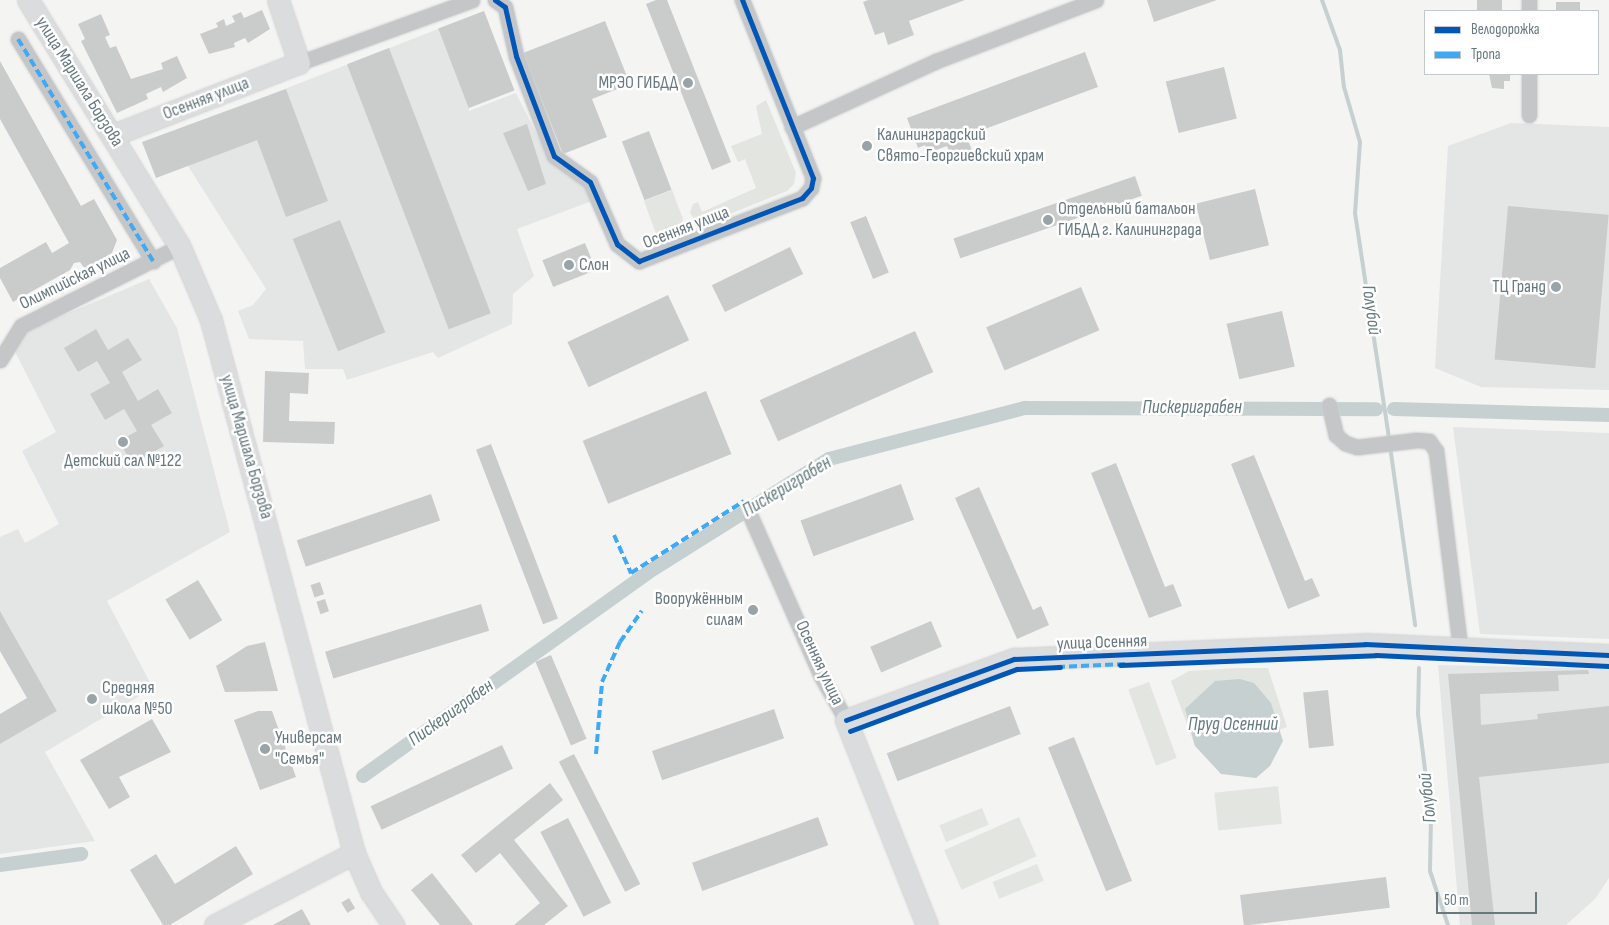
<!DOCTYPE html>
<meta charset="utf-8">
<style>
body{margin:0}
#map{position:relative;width:1609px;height:925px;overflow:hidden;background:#f4f4f3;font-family:"Sofia Sans Condensed",sans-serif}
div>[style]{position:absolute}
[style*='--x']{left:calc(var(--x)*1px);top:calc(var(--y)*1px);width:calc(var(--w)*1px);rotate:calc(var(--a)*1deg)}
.built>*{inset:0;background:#e4e5e5}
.green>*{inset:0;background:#e3e5e0;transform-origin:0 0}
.water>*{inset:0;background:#c6d0d1}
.stream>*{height:4px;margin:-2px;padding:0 2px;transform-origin:2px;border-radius:2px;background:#c6d0d1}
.canal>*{height:14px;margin:-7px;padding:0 7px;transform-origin:7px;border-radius:7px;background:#c6d0d1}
.building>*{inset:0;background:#cacccc;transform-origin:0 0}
.roads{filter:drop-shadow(0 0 1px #ced0d0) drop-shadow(0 0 1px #ced0d0)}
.street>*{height:15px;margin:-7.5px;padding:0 7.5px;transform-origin:7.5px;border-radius:7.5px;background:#c4c6c7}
.secondary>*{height:21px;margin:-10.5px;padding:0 10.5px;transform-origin:10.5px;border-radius:10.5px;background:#dbdcdd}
.quiet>*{height:4px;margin-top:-2px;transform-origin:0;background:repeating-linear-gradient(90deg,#3fa9f5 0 8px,transparent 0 12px)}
.cycleway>*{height:5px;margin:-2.5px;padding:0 2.5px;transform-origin:2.5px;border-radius:2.5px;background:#0057b8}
.dots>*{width:14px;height:14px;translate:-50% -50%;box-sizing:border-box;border:2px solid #fff;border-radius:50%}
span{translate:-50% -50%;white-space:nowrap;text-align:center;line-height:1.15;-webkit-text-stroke:5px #fff;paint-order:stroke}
.street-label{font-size:18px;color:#67797f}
.poi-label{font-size:18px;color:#67797f}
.right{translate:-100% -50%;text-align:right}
.left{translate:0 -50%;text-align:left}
.water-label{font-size:19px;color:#637b7c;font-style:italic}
.legend{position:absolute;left:1424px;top:10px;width:175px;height:65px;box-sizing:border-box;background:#fff;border:1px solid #c2c9cc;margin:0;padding:6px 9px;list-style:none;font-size:15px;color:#67797f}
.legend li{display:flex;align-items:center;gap:10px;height:25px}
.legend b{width:25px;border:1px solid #c2c9cc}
.scale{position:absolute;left:1436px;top:892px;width:101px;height:22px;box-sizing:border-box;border:2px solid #67797f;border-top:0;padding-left:6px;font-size:15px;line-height:18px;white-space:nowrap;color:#67797f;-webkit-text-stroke:4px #fff;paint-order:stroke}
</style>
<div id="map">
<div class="built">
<div style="clip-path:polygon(484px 11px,514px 91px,469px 108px,469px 111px,516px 93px,548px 157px,585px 187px,592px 201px,517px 229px,534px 276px,513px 294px,512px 324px,438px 358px,433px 352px,347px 380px,343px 369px,305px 369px,303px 341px,249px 339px,238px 311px,253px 305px,266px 289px,188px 166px,175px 132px)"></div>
<div style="clip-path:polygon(1511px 123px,1609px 127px,1609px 390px,1481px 387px,1435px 368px,1448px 146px)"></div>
<div style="clip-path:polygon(149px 279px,177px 328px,230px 532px,107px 601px,153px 688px,45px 752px,95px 841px,0 854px,0 744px,57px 711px,0 611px,0 537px,18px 529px,25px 543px,59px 524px,22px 451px,56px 432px,13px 348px,23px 332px)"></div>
<div style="clip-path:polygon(1453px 427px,1609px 433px,1609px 639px,1480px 634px)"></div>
<div style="clip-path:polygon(1438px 665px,1609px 669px,1609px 878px,1595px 899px,1566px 925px,1460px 925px)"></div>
</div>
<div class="green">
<div style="clip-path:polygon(766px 100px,796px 173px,794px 184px,787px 191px,699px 226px,690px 213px,693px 204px,698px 202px,702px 212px,756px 188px,745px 159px,738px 162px,731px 146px,762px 134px,756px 106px)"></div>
<div style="clip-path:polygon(672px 190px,683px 219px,678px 234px,659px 242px,644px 201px)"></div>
<div style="clip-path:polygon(1238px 668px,1268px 668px,1287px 727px,1245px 742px,1195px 746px,1171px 681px,1189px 671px)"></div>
<div style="left:1149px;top:682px;width:81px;height:22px;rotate:70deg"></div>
<div style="left:1278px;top:786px;width:38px;height:64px;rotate:84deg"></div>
<div style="left:982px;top:808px;width:18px;height:46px;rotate:68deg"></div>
<div style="left:1019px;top:817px;width:43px;height:82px;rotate:66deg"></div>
<div style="left:1037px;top:864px;width:18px;height:48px;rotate:68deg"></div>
</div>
<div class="water">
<div style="clip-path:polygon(1240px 679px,1254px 683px,1271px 703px,1283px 741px,1270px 766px,1256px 778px,1221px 774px,1195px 746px,1185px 709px,1215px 681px)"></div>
</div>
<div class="stream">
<div style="--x:1322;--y:0;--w:53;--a:70.2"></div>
<div style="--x:1340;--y:50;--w:37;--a:84"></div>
<div style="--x:1344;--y:87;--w:57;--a:73.8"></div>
<div style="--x:1360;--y:142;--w:71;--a:94"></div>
<div style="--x:1355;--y:213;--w:229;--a:81.4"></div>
<div style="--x:1390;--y:446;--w:181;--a:82"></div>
<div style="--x:1419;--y:668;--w:46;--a:91.2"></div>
<div style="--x:1418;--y:714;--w:104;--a:82.8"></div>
<div style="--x:1431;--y:817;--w:54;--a:91.1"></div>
<div style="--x:1430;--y:871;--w:57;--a:71.6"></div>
</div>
<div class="canal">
<div style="--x:1394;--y:409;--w:215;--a:1.6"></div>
<div style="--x:363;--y:776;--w:359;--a:-35.5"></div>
<div style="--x:655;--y:568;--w:205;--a:-32.1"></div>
<div style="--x:829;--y:459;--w:203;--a:-14.6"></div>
<div style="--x:1025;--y:408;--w:351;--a:0.2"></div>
<div style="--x:0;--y:865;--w:82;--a:-7.7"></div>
</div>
<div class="building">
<div style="clip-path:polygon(656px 0,667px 0,731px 162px,712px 170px,646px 4px)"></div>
<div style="clip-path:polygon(868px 0,965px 0,909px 21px,914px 35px,888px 45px,884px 32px,875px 35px,863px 2px)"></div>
<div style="clip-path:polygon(1147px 0,1217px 0,1154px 22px)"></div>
<div style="left:1477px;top:0;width:25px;height:11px"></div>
<div style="left:1556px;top:2px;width:24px;height:9px"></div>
<div style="clip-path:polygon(262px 10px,270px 29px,248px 43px,245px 38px,234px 43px,235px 47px,209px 54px,200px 34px,218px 27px,216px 23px,224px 19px,226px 26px,235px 22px,232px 16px,241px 12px,244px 18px)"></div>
<div style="left:484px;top:11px;width:85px;height:49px;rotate:69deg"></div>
<div style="clip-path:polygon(101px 14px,110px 35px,105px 37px,110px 48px,116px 46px,131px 79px,163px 69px,161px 63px,177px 56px,187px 78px,163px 92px,161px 87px,146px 94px,148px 99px,117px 113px,81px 41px,85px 39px,78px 24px)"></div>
<div style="clip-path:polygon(605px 21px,630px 84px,592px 99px,607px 137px,563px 154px,523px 53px)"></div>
<div style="left:389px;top:48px;width:284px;height:45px;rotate:69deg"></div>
<div style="clip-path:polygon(1085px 52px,1098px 87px,966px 136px,972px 150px,951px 157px,947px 146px,928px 153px,925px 145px,918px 148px,907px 118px)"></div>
<div style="clip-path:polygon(0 61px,81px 206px,94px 199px,117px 240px,112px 253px,85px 269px,80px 262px,74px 263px,70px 270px,13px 302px,0 278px,0 268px,46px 242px,52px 253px,69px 243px,0 119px)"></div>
<div style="left:1224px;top:67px;width:53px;height:60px;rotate:76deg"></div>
<div style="clip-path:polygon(1489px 74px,1510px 74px,1510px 81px,1504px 81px,1504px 89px,1492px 88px)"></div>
<div style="clip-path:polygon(286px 89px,328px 201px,286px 217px,257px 140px,156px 178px,142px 142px)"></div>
<div style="clip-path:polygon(527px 124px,546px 184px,528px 191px,503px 133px)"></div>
<div style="left:649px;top:131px;width:63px;height:29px;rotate:69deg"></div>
<div style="left:1135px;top:176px;width:21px;height:192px;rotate:71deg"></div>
<div style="left:1255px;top:189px;width:58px;height:61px;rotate:76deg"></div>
<div style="left:1508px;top:206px;width:101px;height:154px;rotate:5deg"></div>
<div style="left:866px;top:216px;width:61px;height:17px;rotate:68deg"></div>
<div style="left:340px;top:220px;width:121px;height:51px;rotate:68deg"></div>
<div style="left:585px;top:243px;width:29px;height:46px;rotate:68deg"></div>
<div style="left:790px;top:247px;width:30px;height:87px;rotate:64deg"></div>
<div style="left:1081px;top:287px;width:47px;height:103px;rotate:67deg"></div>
<div style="left:668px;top:295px;width:50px;height:111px;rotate:65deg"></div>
<div style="left:1282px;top:311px;width:57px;height:57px;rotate:77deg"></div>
<div style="clip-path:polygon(96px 329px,108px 350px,128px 338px,142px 360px,122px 372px,138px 401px,158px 389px,172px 413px,151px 425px,164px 446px,132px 464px,119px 441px,137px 431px,124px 409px,105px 420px,90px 394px,110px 383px,97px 361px,78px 372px,64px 348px)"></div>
<div style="left:915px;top:331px;width:45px;height:170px;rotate:66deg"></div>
<div style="clip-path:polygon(265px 371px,309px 373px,308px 394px,290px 393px,289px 421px,335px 422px,334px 444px,263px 442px)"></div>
<div style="left:706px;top:391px;width:68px;height:133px;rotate:68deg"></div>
<div style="left:491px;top:444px;width:187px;height:16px;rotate:69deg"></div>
<div style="clip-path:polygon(1254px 455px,1305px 581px,1312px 578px,1320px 596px,1288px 609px,1231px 464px)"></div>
<div style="clip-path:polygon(1116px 463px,1165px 587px,1173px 584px,1182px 606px,1149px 618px,1091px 473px)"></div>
<div style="left:901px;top:484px;width:38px;height:107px;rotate:70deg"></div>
<div style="clip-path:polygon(979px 487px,1033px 610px,1041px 606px,1049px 625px,1017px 639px,955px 498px)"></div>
<div style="left:431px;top:494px;width:28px;height:142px;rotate:71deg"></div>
<div style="left:198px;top:580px;width:47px;height:38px;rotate:59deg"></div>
<div style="left:320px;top:582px;width:13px;height:10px;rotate:72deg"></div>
<div style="left:325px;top:599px;width:13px;height:9px;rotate:72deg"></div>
<div style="left:481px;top:604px;width:28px;height:163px;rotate:73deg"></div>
<div style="clip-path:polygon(0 611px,57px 711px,0 744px,0 714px,27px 698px,0 651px)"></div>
<div style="left:931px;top:621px;width:28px;height:66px;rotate:67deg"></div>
<div style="clip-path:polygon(265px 642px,278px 691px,225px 692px,216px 666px,247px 646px)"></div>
<div style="left:551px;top:655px;width:91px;height:17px;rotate:67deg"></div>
<div style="clip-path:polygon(1588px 670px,1589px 674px,1558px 675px,1559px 691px,1480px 694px,1481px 725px,1538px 719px,1537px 714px,1609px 706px,1609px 763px,1479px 777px,1495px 925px,1472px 925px,1448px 674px)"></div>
<div style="left:1328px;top:690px;width:56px;height:25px;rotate:84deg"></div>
<div style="left:1010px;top:706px;width:30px;height:132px;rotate:69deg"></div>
<div style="left:774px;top:709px;width:31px;height:129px;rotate:71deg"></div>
<div style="clip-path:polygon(258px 711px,272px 711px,296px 777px,260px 790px,234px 720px)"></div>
<div style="clip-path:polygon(152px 719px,171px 752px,119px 777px,130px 797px,109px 809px,80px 760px)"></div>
<div style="left:1074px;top:737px;width:155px;height:28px;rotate:68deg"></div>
<div style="left:502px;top:745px;width:26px;height:145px;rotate:65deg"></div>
<div style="left:574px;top:754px;width:146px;height:17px;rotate:63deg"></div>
<div style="clip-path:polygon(550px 783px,563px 800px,514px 840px,568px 906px,544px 925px,514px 925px,540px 903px,500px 853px,476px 873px,461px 855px)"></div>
<div style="left:818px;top:817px;width:30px;height:134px;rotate:70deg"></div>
<div style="left:568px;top:818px;width:95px;height:31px;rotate:63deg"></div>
<div style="clip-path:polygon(236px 846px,253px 874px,170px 925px,163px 925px,130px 870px,156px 854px,175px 884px)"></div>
<div style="clip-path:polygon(432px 873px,473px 925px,440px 925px,411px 890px)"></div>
<div style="left:1386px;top:877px;width:31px;height:147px;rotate:83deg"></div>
<div style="left:349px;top:898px;width:12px;height:9px;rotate:59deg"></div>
<div style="clip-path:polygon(302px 909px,311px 925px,273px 925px)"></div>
</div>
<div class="roads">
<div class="street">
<div style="--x:495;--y:0;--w:12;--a:35"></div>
<div style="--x:505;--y:7;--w:50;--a:77.3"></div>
<div style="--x:516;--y:56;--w:107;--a:69.2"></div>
<div style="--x:554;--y:156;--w:44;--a:35.8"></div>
<div style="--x:590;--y:182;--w:68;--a:66.5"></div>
<div style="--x:617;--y:244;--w:28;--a:38"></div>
<div style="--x:639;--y:261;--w:175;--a:-21.1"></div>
<div style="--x:802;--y:198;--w:13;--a:-48"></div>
<div style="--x:811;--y:188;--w:10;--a:-79"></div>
<div style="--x:813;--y:178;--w:192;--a:-111.7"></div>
<div style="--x:1529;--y:0;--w:11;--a:90"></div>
<div style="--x:18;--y:39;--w:260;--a:58.7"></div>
<div style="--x:299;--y:63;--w:184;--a:-20"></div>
<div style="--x:1529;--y:74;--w:41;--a:90"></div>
<div style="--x:792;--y:127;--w:158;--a:-24.6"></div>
<div style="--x:936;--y:61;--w:171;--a:-20.9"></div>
<div style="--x:0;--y:360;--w:40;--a:-58"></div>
<div style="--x:21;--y:326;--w:178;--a:-26.7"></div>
<div style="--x:1329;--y:405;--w:31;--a:77"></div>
<div style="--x:1336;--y:435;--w:12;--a:42"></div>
<div style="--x:1345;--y:443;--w:13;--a:18"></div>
<div style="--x:1357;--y:447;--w:60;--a:-6.7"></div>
<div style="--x:1417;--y:440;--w:12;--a:5"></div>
<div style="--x:1429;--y:441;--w:12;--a:55"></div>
<div style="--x:1436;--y:451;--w:196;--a:83"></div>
<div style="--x:750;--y:515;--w:176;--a:66.2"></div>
<div style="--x:821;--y:676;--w:51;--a:60.4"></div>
</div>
<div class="secondary">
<div style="--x:28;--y:0;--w:288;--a:58.4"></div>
<div style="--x:179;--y:245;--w:82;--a:66.9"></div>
<div style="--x:211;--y:320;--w:552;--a:74.98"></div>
<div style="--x:354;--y:853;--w:43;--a:66.4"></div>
<div style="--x:371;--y:892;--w:40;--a:56"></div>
<div style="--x:113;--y:135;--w:199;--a:-21.2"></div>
<div style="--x:299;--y:63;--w:66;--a:-108.4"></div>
<div style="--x:215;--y:925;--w:157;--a:-27.4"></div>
<div style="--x:927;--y:925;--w:220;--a:-111.6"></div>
<div style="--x:846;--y:720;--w:179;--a:-20"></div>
<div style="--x:1014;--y:659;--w:351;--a:-2.4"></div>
<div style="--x:1365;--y:644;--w:244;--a:2.6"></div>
</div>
</div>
<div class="quiet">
<div style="--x:18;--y:39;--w:260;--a:58.7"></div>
<div style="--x:614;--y:535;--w:42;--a:65.9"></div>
<div style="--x:631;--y:573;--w:134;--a:-32.5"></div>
<div style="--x:1057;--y:667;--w:68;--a:-2.5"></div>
<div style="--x:596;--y:754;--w:72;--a:-85.2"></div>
<div style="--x:602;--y:682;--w:44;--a:-65.8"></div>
<div style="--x:620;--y:642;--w:38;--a:-55"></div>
</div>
<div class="cycleway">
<div style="--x:495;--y:0;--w:12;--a:35"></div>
<div style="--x:505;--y:7;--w:50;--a:77.3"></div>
<div style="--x:516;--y:56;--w:107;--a:69.2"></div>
<div style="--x:554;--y:156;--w:44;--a:35.8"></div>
<div style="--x:590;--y:182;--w:68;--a:66.5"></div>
<div style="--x:617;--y:244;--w:28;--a:38"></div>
<div style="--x:639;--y:261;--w:175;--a:-21.1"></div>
<div style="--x:802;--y:198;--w:13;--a:-48"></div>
<div style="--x:811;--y:188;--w:10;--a:-79"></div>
<div style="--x:813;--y:178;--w:192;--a:-111.7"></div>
<div style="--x:1120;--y:665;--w:256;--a:-2.2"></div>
<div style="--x:1376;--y:655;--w:233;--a:2.7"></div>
<div style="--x:846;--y:720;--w:179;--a:-20"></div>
<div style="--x:1014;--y:659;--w:351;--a:-2.4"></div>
<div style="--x:1365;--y:644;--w:244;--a:2.6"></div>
<div style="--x:850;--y:731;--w:178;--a:-20.4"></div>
<div style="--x:1017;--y:669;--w:43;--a:-2.7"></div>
</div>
<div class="dots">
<div style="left:688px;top:83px;background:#98a4a8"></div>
<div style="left:867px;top:146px;background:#98a4a8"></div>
<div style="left:1048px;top:220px;background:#98a4a8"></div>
<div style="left:569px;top:265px;background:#98a4a8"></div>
<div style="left:1556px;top:287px;background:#98a4a8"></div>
<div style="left:123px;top:442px;background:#98a4a8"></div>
<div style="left:753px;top:610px;background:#98a4a8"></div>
<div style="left:92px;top:699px;background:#98a4a8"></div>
<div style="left:265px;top:749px;background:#98a4a8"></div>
</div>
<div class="street-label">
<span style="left:79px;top:82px;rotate:58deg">улица Маршала Борзова</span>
<span style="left:206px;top:99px;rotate:-21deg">Осенняя улица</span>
<span style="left:686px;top:228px;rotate:-21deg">Осенняя улица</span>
<span style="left:75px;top:279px;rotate:-26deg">Олимпийская улица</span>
<span style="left:246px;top:447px;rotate:74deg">улица Маршала Борзова</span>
<span style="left:1102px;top:643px;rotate:-2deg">улица Осенняя</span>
<span style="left:819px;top:663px;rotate:65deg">Осенняя улица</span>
</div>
<div class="poi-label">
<span class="right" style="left:678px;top:83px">МРЭО ГИБДД</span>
<span class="left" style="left:877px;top:146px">Калининградский<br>Свято-Георгиевский храм</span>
<span class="left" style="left:1058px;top:220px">Отдельный батальон<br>ГИБДД г. Калининграда</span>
<span class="left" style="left:579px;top:265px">Слон</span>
<span class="right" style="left:1546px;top:287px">ТЦ Гранд</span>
<span style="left:123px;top:461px">Детский сал №122</span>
<span class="right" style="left:743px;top:610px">Вооружённым<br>силам</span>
<span class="left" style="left:102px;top:699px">Средняя<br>школа №50</span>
<span class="left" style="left:275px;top:749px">Универсам<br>"Семья"</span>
</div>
<div class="water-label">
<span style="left:1371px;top:310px;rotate:82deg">Голубой</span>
<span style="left:1192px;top:408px">Пискериграбен</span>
<span style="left:787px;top:487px;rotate:-31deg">Пискериграбен</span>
<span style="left:451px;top:713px;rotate:-36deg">Пискериграбен</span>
<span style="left:1233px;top:725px">Пруд Осенний</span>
<span style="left:1428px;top:798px;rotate:-96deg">Голубой</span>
</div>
<ul class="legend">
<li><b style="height:6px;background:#0057b8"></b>Велодорожка</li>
<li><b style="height:6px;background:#3fa9f5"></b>Тропа</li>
</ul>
<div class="scale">50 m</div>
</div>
